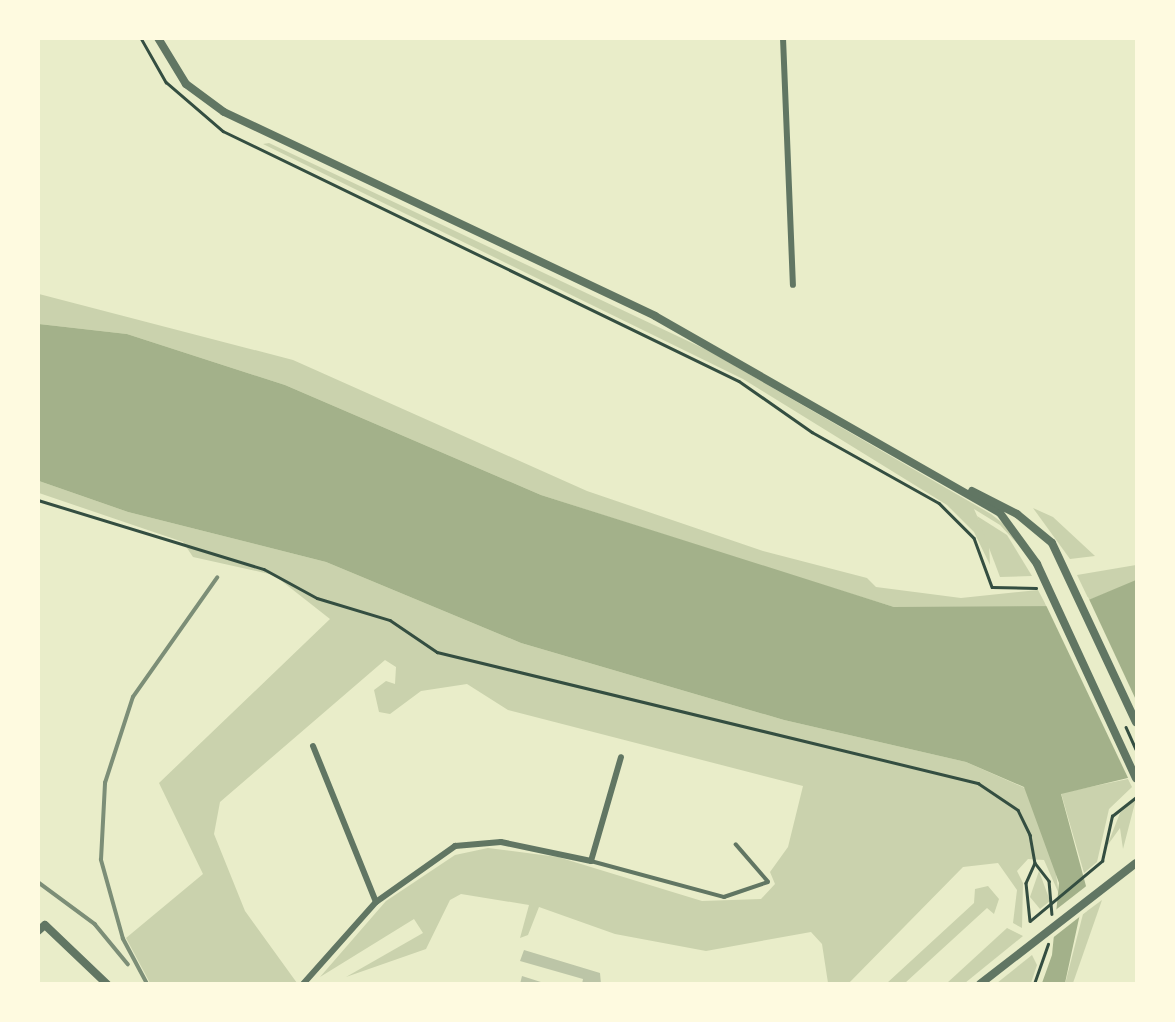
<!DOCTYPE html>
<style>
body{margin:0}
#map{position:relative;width:1175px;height:1022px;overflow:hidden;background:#e9edc9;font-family:Karla,sans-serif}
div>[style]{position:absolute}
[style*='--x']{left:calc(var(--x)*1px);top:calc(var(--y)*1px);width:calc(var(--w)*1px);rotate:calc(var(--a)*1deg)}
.green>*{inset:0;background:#cad2ad}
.water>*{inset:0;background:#a3b18a}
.pier>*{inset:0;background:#e9edc9}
.building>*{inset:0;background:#bcc5a7}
.path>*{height:2.5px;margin:-1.25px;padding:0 1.25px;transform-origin:1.25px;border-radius:1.25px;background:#344e41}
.service>*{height:3.5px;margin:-1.75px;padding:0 1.75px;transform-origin:1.75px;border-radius:1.75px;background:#617663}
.minor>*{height:6px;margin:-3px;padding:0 3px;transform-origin:3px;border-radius:3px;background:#617663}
.tertiary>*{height:8px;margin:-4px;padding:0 4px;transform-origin:4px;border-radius:4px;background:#617663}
.rail>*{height:3.5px;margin:-1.75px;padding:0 1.75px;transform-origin:1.75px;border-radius:1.75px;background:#7c8e77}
span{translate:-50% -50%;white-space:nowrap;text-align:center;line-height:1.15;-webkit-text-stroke:6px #fefae0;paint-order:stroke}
.frame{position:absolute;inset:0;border:40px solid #fefae0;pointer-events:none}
</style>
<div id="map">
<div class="green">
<div style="clip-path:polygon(269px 143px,709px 351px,991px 514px,1010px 529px,1026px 553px,1000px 525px,974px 509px,989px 543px,990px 565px,974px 532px,947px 505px,743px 379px,263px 144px)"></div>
<div style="clip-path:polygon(39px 294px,293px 360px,587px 491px,763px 551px,867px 578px,876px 587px,961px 598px,1038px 590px,1047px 607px,894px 607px,768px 568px,541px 495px,285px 385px,127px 334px,39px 324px)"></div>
<div style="clip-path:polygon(39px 481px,128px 512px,326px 562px,521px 643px,784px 720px,966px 762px,1025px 788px,1054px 861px,1059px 894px,1044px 860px,1028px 859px,1017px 871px,1023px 883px,1022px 928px,1013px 923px,1017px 890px,998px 863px,963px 867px,848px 984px,828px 983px,822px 944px,811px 932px,706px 951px,615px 934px,539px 907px,528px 935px,520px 938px,529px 905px,461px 894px,450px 900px,426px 949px,346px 977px,423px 933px,414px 919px,320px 977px,386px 901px,455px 855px,488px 848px,558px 857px,702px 901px,761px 899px,775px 884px,770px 872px,788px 847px,803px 786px,508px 710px,467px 684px,421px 691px,390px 714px,379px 712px,374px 690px,386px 681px,395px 684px,396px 667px,385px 660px,220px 802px,214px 834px,245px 911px,297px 983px,150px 983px,126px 938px,203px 874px,159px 783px,330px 619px,274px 575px,193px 557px,183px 542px,39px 493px)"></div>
<div style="clip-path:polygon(1033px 508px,1053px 517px,1095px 556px,1070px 559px)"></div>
<div style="clip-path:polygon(977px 516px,1007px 535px,1032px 576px,1000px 577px)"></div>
<div style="clip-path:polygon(1136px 565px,1136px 581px,1089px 600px,1077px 575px)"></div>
<div style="clip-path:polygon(1128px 779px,1132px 787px,1109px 809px,1097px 862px,1084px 873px,1061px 793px)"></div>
<div style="clip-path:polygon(1136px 799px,1123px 849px,1120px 828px,1107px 846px,1120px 813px)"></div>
<div style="clip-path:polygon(1039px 871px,1050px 901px,1040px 909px,1030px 897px)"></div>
<div style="clip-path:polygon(988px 886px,999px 899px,994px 914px,987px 908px,905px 983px,887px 983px,974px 903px,975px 889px)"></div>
<div style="clip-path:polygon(1102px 900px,1073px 983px,1065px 984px,1083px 914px)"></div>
<div style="clip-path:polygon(1007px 928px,1023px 936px,965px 983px,947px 983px)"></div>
<div style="clip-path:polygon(1032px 955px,1037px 965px,1031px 983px,997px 983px)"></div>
</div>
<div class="water">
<div style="clip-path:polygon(39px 324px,127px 334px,285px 385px,541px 495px,894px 607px,1074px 606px,1136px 580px,1136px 776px,1061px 794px,1086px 886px,1065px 983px,1042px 983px,1052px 955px,1059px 883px,1024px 787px,966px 762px,784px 720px,521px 643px,326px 562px,128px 512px,39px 481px)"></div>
</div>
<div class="pier">
<div style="clip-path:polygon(1088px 597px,1136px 700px,1136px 779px,1130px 782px,1045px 603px)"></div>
<div style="clip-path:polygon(1089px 884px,1087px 911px,1050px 940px,1053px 912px)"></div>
</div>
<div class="building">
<div style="clip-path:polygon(524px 950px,600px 973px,601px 984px,582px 984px,583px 979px,520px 961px)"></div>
<div style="clip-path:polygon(522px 976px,544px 983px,544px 984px,520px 984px)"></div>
</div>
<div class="path">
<div style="--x:141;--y:38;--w:51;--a:60.4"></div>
<div style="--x:166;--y:82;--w:75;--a:40.7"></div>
<div style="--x:223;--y:131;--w:573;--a:25.85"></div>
<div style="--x:739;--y:381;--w:89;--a:34.9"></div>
<div style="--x:812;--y:432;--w:145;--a:29.2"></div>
<div style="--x:939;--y:503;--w:49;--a:45"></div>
<div style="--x:974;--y:538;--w:52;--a:69.8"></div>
<div style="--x:992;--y:587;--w:44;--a:1.3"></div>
<div style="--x:38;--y:500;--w:236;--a:17"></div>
<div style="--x:264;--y:569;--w:60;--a:28.7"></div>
<div style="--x:317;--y:598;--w:76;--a:16.8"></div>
<div style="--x:390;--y:620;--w:57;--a:34.2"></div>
<div style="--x:437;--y:652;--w:557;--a:13.61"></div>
<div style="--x:978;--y:783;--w:48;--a:34"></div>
<div style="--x:1018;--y:810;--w:28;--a:64"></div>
<div style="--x:1030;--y:835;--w:28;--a:80"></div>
<div style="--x:1035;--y:863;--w:22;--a:114"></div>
<div style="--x:1026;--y:883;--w:38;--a:84"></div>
<div style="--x:1030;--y:921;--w:94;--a:-39.8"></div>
<div style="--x:1102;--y:861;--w:46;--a:-77.5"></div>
<div style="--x:1112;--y:816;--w:31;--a:-38"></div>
<div style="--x:1126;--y:727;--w:24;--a:66"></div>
<div style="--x:1035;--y:863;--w:23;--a:52"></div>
<div style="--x:1049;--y:881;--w:33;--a:85"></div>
<div style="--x:1034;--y:984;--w:42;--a:-70.7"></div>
</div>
<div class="service">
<div style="--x:591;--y:861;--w:138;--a:15.1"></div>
<div style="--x:724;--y:897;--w:46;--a:-18.8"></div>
<div style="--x:768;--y:882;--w:49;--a:-130.9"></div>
</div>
<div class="minor">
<div style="--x:783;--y:38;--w:247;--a:87.7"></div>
<div style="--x:313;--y:746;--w:168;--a:68"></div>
<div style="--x:303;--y:984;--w:110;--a:-48.3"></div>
<div style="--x:376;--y:902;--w:97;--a:-35.3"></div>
<div style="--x:455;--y:846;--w:46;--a:-5"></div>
<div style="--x:501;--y:842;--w:92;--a:11.9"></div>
<div style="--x:591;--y:861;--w:108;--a:-73.9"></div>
</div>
<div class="tertiary">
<div style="--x:158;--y:38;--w:54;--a:58.7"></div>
<div style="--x:186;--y:84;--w:47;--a:36.4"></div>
<div style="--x:224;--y:112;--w:477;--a:25.3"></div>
<div style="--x:655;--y:316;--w:397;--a:29.7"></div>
<div style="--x:1000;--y:513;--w:63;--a:54"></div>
<div style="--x:1037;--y:564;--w:236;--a:65.2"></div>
<div style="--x:972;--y:491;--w:51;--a:27.1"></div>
<div style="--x:1017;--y:514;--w:45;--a:39.6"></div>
<div style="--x:1052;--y:543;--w:198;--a:64.9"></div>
<div style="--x:38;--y:931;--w:9;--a:-41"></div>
<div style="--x:45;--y:925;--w:86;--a:43.6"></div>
<div style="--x:980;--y:984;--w:197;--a:-37.8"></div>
</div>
<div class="rail">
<div style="--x:38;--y:882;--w:71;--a:36.4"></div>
<div style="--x:95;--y:924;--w:52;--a:50.5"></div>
<div style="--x:147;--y:984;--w:51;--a:-118.1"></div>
<div style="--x:123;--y:939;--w:82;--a:-105.6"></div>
<div style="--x:101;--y:860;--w:77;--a:-87"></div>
<div style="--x:105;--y:783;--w:90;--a:-72"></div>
<div style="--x:133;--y:697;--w:146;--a:-54.8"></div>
</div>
<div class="frame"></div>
</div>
